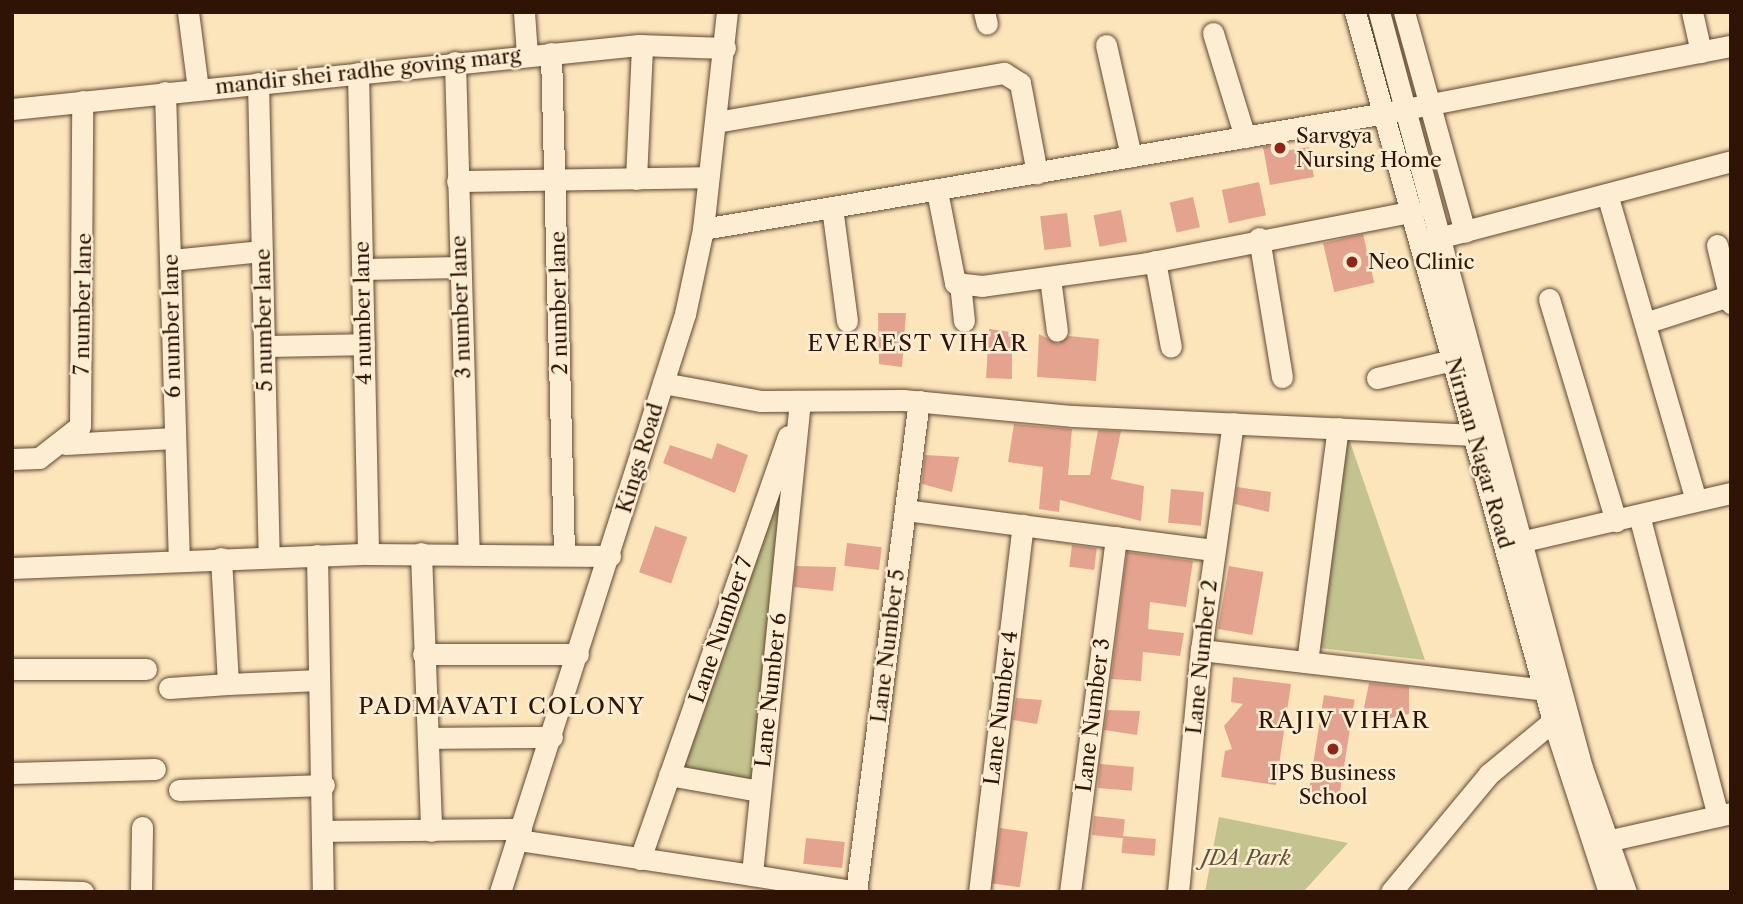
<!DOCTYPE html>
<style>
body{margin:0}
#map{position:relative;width:1743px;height:904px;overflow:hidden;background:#fce5bb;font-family:"Libre Caslon Text",serif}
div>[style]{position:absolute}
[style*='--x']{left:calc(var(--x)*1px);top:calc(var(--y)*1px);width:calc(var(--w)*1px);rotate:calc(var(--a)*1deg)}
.green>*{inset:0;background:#c2c38e}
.building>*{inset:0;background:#e4a38e;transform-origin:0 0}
.roads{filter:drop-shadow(0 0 2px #624832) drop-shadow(0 0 2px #624832)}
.minor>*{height:21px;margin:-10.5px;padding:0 10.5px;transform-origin:10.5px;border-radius:10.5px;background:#fdeed3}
.dots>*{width:19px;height:19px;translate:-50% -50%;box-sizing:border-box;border:4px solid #fdeed3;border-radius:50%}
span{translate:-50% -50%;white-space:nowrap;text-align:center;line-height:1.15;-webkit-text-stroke:5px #fdeed3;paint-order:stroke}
.street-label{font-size:21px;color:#2f1305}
.poi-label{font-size:21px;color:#2f1305}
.left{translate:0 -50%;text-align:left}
.park-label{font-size:21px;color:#625135;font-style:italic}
.neighbourhood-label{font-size:23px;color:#2f1305;letter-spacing:2px}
.frame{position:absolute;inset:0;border:14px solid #2f1305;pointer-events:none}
</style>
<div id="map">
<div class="green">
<div style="clip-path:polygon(1348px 436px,1425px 660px,1320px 648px)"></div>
<div style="clip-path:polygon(789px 451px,752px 781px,681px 770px)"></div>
<div style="clip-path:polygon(1219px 817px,1348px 843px,1303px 892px,1205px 892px)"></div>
</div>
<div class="building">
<div style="clip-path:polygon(1282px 144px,1284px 151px,1309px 147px,1314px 177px,1270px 185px,1263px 147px)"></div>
<div style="left:1259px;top:182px;width:34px;height:38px;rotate:78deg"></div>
<div style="left:1193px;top:197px;width:31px;height:24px;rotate:77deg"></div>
<div style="left:1121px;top:210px;width:32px;height:28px;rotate:79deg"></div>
<div style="left:1067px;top:213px;width:34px;height:27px;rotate:83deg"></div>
<div style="left:1363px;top:234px;width:50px;height:41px;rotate:77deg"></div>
<div style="clip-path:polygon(878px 313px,906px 313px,902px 367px,879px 364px)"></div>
<div style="clip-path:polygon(989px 329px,1012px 332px,1012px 379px,986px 378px)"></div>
<div style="clip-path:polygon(1039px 334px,1058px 344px,1069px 336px,1099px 339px,1096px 381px,1037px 377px)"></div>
<div style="clip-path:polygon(1014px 424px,1072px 429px,1068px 475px,1090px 475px,1098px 430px,1121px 431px,1111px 479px,1144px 486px,1141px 521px,1060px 500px,1059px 512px,1039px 509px,1043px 467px,1008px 462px)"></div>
<div style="clip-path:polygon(717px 443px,748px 455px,735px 493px,663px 463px,670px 445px,712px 459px)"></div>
<div style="clip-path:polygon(925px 455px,959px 457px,952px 492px,922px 484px)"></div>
<div style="clip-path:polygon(1237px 487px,1271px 492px,1269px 512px,1235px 504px)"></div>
<div style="left:1171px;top:489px;width:33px;height:34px;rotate:5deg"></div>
<div style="left:655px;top:526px;width:34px;height:49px;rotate:19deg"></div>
<div style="left:847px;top:543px;width:35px;height:23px;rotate:7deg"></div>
<div style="left:1072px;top:545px;width:25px;height:22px;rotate:7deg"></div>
<div style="clip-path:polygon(1127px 552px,1193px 561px,1186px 607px,1150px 602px,1148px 629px,1184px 633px,1180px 656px,1143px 652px,1141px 681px,1111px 679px)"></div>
<div style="clip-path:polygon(796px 566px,836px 567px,833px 591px,794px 587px)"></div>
<div style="left:1229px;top:566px;width:35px;height:64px;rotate:10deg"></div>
<div style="clip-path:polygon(1233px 677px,1291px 684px,1276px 785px,1221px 777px,1225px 751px,1232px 749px,1224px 726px,1243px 704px,1231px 702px)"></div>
<div style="clip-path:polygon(1369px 683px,1409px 687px,1409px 714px,1382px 720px,1364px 708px)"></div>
<div style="left:1324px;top:695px;width:31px;height:104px;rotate:9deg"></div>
<div style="clip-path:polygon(1016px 698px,1042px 700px,1037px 724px,1013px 720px)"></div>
<div style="clip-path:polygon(1107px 710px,1140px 711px,1137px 735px,1104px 730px)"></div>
<div style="left:1100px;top:764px;width:34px;height:24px;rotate:5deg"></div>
<div style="left:1094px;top:816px;width:31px;height:19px;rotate:6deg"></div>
<div style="left:1000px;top:828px;width:28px;height:56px;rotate:8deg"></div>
<div style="left:1123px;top:836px;width:33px;height:17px;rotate:5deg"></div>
<div style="left:806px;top:838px;width:39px;height:26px;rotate:6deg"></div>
</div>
<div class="roads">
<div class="minor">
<div style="--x:188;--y:12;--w:78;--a:82.6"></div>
<div style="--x:524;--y:12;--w:43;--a:86"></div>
<div style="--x:984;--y:12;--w:12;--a:76"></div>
<div style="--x:1355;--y:12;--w:736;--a:74.4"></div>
<div style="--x:1553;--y:721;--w:180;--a:71.9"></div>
<div style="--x:1379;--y:12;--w:783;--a:74.97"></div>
<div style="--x:1582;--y:768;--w:132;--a:70.5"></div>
<div style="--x:1404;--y:12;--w:228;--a:74.5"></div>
<div style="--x:1692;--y:12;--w:41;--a:77.3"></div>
<div style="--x:1213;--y:33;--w:109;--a:72.9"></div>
<div style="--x:1106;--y:45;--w:114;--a:77.3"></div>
<div style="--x:551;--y:53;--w:501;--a:88.51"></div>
<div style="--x:455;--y:62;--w:490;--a:88.4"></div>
<div style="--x:358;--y:73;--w:481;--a:88.8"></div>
<div style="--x:258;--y:83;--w:473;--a:88.7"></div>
<div style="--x:165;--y:92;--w:468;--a:88.3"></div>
<div style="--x:12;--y:109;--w:630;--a:-5.83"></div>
<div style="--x:639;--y:45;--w:86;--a:2"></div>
<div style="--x:716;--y:122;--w:292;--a:-9.7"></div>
<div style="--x:1004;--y:73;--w:19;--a:32"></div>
<div style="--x:1020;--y:83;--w:92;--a:79.3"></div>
<div style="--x:636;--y:179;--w:134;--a:-87.4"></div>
<div style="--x:457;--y:181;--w:251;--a:-0.9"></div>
<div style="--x:937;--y:191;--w:94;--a:78.9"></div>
<div style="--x:955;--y:283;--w:27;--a:6"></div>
<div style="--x:982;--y:286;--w:167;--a:-7.9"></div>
<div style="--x:1147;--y:263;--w:272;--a:-11"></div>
<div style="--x:1607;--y:194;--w:319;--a:73.8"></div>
<div style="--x:832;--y:207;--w:115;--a:82.5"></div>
<div style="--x:703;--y:229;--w:692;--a:-9.65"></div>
<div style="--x:1385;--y:113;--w:352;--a:-11"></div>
<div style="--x:1259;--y:238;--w:141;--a:80.6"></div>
<div style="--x:1427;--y:241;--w:314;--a:-14.7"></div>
<div style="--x:1717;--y:245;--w:60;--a:76.4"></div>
<div style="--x:172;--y:260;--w:90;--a:-5.7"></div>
<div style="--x:1155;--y:261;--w:87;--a:79.5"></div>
<div style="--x:363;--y:269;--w:97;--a:-1.2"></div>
<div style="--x:1050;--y:278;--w:53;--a:82.5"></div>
<div style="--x:960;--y:283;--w:38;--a:84"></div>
<div style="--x:1549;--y:299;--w:232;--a:73.2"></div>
<div style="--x:1645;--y:323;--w:88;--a:-17.8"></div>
<div style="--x:264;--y:346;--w:100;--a:-1.1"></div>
<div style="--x:1377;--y:378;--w:77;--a:-13.5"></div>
<div style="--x:663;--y:383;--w:100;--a:10.4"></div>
<div style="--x:761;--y:401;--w:142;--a:-0.4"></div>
<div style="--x:903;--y:400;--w:171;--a:5.4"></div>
<div style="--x:1073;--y:416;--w:398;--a:2.7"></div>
<div style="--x:800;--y:401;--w:476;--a:95.8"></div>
<div style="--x:752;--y:875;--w:107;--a:9.1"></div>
<div style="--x:65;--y:444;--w:109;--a:-3.2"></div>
<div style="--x:12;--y:459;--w:27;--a:-2"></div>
<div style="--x:39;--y:458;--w:52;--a:-38"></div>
<div style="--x:80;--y:426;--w:325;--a:-89.6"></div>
<div style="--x:905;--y:510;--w:312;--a:7.4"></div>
<div style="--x:1639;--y:515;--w:311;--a:75.3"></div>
<div style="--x:1507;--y:545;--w:230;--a:-13.1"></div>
<div style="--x:421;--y:553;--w:278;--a:87.9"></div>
<div style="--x:317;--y:555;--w:337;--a:89"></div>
<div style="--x:221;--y:558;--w:126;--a:86.8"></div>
<div style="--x:228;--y:684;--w:91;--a:-2.5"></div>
<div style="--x:12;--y:568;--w:356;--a:-2.3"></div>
<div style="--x:368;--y:554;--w:242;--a:0.5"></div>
<div style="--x:1201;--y:650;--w:346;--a:6.6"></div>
<div style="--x:423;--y:654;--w:155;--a:0"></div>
<div style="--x:1307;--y:662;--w:236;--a:-82.5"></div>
<div style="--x:12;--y:669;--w:134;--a:0"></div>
<div style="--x:169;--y:688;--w:59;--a:-3.9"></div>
<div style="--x:428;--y:738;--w:124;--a:-0.5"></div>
<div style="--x:12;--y:773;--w:143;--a:-1.6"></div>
<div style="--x:669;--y:775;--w:92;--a:10"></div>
<div style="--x:179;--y:790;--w:145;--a:-2"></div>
<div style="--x:323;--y:831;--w:198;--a:-0.6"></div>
<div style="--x:518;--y:840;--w:237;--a:8.5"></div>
<div style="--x:1607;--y:841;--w:127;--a:-12.7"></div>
<div style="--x:640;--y:859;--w:448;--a:-70.7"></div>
<div style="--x:12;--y:890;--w:71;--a:1.6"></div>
<div style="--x:141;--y:892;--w:65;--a:-89.1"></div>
<div style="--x:500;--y:892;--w:607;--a:-72.25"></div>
<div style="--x:685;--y:314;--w:87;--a:-78"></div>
<div style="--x:703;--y:229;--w:218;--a:-83.7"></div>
<div style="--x:856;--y:892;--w:495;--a:-82.7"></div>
<div style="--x:979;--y:892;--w:370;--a:-83.2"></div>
<div style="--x:1070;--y:892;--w:358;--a:-82.6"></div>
<div style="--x:1178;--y:892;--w:243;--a:-84.6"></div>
<div style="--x:1201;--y:650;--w:229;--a:-82"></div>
<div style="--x:1391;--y:892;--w:153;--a:-50.3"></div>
<div style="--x:1489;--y:774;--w:83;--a:-39.6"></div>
</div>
</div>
<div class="dots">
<div style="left:1280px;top:148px;background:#8f2418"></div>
<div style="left:1352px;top:262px;background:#8f2418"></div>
<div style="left:1333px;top:749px;background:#8f2418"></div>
</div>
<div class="street-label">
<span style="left:368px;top:71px;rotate:-6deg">mandir shei radhe goving marg</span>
<span style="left:559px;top:303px;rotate:-91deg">2 number lane</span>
<span style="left:83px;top:304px;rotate:-89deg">7 number lane</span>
<span style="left:461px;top:307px;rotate:-92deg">3 number lane</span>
<span style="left:363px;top:313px;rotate:-91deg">4 number lane</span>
<span style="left:264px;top:320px;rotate:-91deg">5 number lane</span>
<span style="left:172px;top:326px;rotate:-91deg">6 number lane</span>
<span style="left:1479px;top:453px;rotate:74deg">Nirman Nagar Road</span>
<span style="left:640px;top:458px;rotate:-73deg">Kings Road</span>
<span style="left:721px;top:630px;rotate:-71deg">Lane Number 7</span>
<span style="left:888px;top:646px;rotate:-83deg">Lane Number 5</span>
<span style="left:1202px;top:657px;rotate:-84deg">Lane Number 2</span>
<span style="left:771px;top:690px;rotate:-84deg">Lane Number 6</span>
<span style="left:1001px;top:708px;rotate:-83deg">Lane Number 4</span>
<span style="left:1093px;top:715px;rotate:-83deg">Lane Number 3</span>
</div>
<div class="poi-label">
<span class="left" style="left:1296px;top:148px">Sarvgya<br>Nursing Home</span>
<span class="left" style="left:1368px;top:262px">Neo Clinic</span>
<span style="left:1333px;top:785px">IPS Business<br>School</span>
</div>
<div class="park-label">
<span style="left:1246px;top:858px">JDA Park</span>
</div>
<div class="neighbourhood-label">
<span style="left:918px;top:343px">EVEREST VIHAR</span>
<span style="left:502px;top:706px">PADMAVATI COLONY</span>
<span style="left:1344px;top:720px">RAJIV VIHAR</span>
</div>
<div class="frame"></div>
</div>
